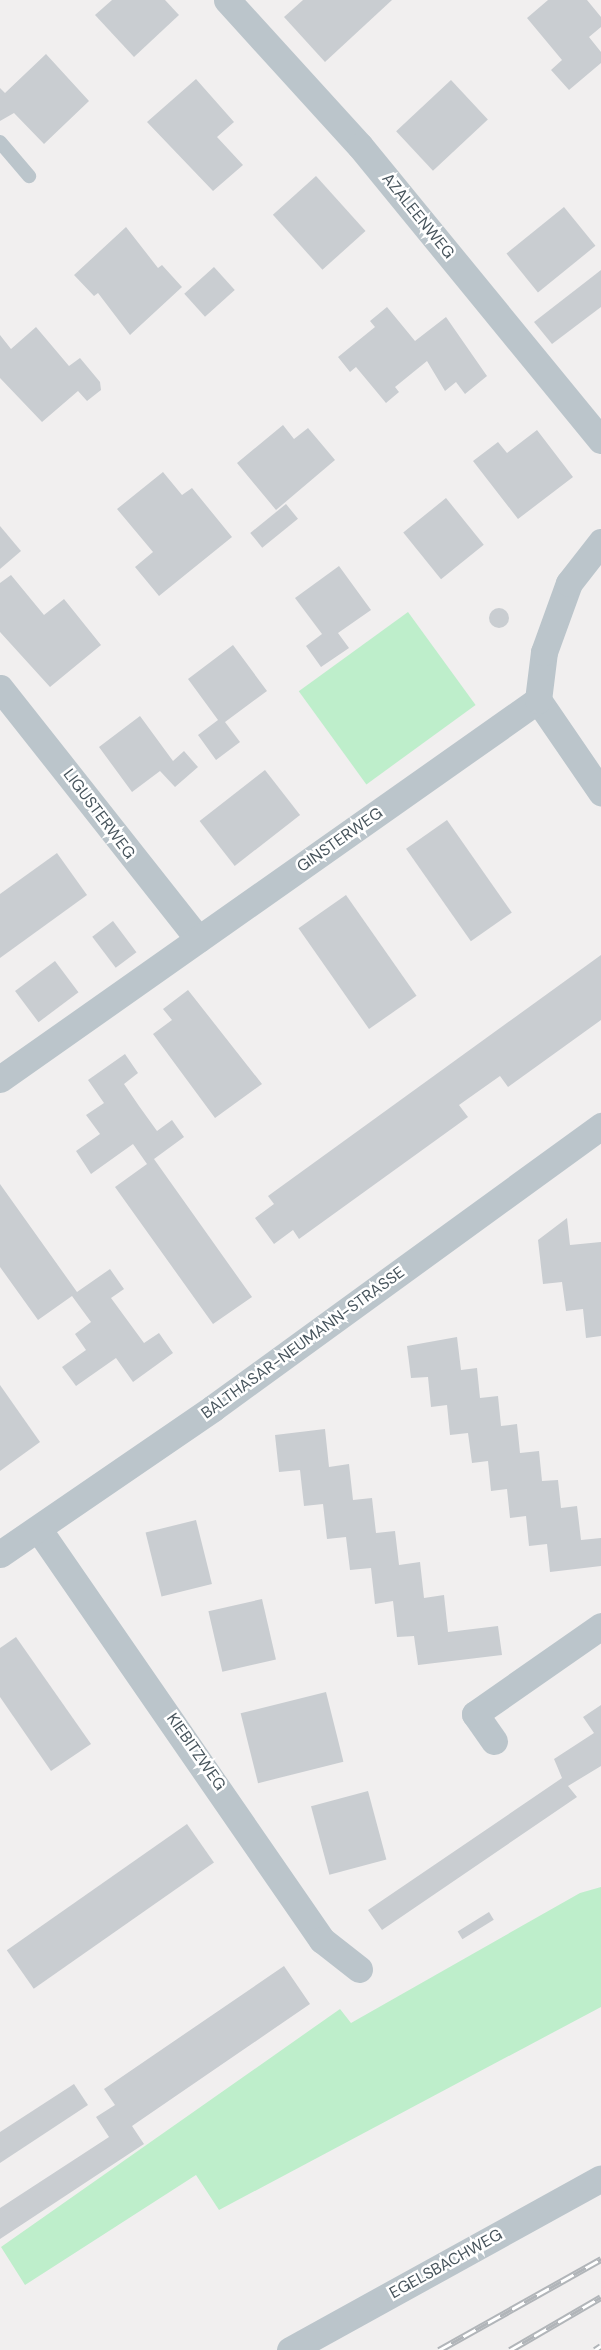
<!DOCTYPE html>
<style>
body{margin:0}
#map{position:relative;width:601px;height:2350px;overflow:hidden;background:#f1efef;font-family:"DM Sans",sans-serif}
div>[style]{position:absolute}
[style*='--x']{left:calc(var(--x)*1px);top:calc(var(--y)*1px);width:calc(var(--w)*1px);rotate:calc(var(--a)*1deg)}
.green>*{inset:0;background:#beeecb;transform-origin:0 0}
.building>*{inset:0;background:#c9cdd1;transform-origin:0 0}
.round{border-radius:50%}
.lane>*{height:14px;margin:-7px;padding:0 7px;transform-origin:7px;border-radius:7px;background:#bbc5cb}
.street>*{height:27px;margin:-13.5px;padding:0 13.5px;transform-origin:13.5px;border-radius:13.5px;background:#bbc5cb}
.rail>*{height:7px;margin-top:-3.5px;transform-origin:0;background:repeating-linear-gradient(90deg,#fff 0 14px,#b1b5b9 0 28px);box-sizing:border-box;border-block:2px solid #b1b5b9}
span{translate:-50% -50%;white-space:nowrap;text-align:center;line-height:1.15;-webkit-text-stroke:5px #fff;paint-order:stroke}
.street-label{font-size:16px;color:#47545c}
</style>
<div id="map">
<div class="green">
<div style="left:408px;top:612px;width:115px;height:135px;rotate:54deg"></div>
<div style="clip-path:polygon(601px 1887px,601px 2007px,219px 2210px,196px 2175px,25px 2285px,1px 2247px,340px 2009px,351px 2023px,580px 1893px)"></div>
</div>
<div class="building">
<div style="clip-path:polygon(112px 0,165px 0,179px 15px,134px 57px,95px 15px)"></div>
<div style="clip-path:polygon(303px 0,392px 0,325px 62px,284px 17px)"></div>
<div style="clip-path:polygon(548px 0,587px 0,601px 17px,601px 27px,589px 37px,601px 52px,601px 63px,569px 90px,551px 70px,562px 60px,527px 18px)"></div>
<div style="clip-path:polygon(46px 54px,89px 101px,44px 144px,14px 113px,0 121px,0 88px,5px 93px)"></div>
<div style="clip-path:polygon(196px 79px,234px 122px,217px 137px,243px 165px,213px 191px,147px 122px)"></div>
<div style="left:451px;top:80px;width:54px;height:75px;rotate:47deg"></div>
<div style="left:316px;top:176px;width:74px;height:58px;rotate:48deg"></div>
<div style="left:564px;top:207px;width:50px;height:74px;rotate:51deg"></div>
<div style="clip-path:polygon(126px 227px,158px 268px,162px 265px,182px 287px,130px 335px,98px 293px,94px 296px,74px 275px)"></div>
<div style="left:214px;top:267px;width:31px;height:40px;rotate:48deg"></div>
<div style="clip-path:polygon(601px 270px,601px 307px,552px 344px,534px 322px)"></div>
<div style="clip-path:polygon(387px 307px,415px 341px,446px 317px,487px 376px,465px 394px,456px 382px,445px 391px,427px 361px,395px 387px,399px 392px,386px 403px,356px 367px,350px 372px,338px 357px,375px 327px,370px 321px)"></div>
<div style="clip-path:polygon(36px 327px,69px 366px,80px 358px,100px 382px,101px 390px,87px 401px,78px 391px,42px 422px,0 378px,0 335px,11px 349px)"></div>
<div style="clip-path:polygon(283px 425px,294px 439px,308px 428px,335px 460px,276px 510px,237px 463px)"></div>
<div style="clip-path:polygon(537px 430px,573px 477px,518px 519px,473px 461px,498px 442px,507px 453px)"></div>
<div style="clip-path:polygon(163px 472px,182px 495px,192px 488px,232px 537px,159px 596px,135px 567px,153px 552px,117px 509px)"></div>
<div style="left:446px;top:498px;width:60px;height:55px;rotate:51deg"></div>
<div style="left:286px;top:504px;width:19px;height:46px;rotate:51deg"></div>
<div style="clip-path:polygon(0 526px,21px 551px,0 569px)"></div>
<div style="clip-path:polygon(339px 566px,371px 610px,338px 633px,349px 648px,321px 667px,306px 646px,322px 634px,295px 598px)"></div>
<div style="clip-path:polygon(11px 575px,44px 615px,64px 599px,101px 645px,50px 687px,0 632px,0 583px)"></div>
<div class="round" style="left:489px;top:608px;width:20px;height:20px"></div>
<div style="clip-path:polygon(233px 645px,267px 691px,225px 722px,240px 742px,216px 760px,198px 735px,218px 720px,188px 679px)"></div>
<div style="clip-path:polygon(140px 716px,173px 761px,184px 751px,198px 767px,175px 787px,160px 771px,132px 792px,99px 747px)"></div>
<div style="left:265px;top:770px;width:57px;height:83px;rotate:52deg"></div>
<div style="left:447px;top:820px;width:113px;height:50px;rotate:55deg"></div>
<div style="clip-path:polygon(57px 853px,87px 895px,0 958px,0 894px)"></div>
<div style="left:346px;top:895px;width:123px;height:58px;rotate:55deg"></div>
<div style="left:113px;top:921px;width:39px;height:26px;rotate:53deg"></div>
<div style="clip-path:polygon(601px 955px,601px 1020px,508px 1087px,500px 1076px,459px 1105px,468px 1117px,299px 1239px,293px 1230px,274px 1244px,255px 1218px,274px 1204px,268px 1196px)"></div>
<div style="left:55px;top:961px;width:39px;height:50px;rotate:53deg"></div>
<div style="clip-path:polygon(188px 990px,262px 1084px,215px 1118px,153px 1034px,172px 1020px,163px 1009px)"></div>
<div style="clip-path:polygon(125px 1054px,138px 1073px,124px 1084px,139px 1106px,157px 1131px,172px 1120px,184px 1137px,154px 1159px,252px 1297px,213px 1324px,115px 1187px,147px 1164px,133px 1144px,91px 1174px,76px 1151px,100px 1134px,86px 1115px,104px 1103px,88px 1080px)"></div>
<div style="clip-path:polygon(0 1184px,77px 1292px,110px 1269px,124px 1289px,111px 1298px,144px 1343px,159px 1333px,173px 1353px,133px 1382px,116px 1358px,76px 1386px,62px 1367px,86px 1350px,75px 1334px,91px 1322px,72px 1296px,38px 1320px,0 1267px)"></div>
<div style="clip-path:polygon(567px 1218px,570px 1245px,601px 1242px,601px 1336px,586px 1338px,583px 1309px,566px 1311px,562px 1282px,543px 1284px,538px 1240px)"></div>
<div style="clip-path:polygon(457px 1337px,461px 1370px,477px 1368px,480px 1398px,498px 1396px,501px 1426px,517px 1424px,520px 1453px,539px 1451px,542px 1481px,558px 1480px,561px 1508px,577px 1506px,581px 1540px,601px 1538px,601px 1566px,550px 1572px,547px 1544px,529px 1546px,526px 1516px,510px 1518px,507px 1489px,491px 1491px,488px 1461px,472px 1463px,468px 1433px,450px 1435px,447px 1405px,431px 1407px,428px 1377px,411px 1378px,407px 1346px)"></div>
<div style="clip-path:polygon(0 1385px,40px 1442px,0 1471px)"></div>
<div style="clip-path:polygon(325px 1429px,329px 1467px,349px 1464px,353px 1500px,372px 1498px,376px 1533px,395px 1531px,399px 1565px,420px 1562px,424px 1598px,444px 1595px,448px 1632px,498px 1626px,502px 1655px,418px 1665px,414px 1636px,397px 1637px,393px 1601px,375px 1604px,371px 1568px,350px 1570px,346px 1537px,327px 1539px,323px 1504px,304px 1506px,300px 1470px,279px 1472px,275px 1435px)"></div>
<div style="left:196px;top:1520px;width:66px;height:52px;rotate:76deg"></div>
<div style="left:262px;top:1599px;width:62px;height:55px;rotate:77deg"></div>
<div style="clip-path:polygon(16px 1637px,91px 1744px,51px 1771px,0 1697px,0 1648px)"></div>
<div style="left:326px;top:1692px;width:72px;height:88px;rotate:76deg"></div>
<div style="clip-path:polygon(601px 1705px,601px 1766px,568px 1786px,577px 1797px,382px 1930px,368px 1910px,562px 1778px,554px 1759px,594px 1733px,583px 1717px)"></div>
<div style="left:368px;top:1791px;width:71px;height:59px;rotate:75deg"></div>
<div style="left:187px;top:1824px;width:47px;height:220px;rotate:55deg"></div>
<div style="left:489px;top:1912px;width:9px;height:37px;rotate:58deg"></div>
<div style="clip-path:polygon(284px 1966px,310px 2004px,132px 2126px,144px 2144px,0 2239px,0 2208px,109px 2137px,96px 2117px,115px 2105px,104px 2089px)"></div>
<div style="clip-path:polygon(74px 2084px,88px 2105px,0 2163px,0 2132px)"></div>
</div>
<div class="lane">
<div style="--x:0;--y:142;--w:45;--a:49.5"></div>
</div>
<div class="street">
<div style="--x:227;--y:0;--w:197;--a:47.7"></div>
<div style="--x:360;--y:146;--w:380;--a:50.7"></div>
<div style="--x:0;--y:688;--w:320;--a:51.7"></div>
<div style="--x:538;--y:700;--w:112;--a:55.6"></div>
<div style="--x:0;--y:1079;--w:658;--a:-35.16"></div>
<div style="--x:538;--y:700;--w:48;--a:-82.9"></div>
<div style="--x:544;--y:652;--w:73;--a:-70.1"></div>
<div style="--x:569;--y:583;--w:52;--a:-52"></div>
<div style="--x:39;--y:1530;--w:498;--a:55.4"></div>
<div style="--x:322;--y:1940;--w:47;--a:38.1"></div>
<div style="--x:0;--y:1554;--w:258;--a:-34.4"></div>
<div style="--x:213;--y:1408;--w:480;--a:-36"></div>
<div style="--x:494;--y:1741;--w:33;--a:-125"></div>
<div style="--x:475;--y:1714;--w:154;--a:-34.9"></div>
<div style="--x:290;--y:2350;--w:355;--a:-28.9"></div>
</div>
<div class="rail">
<div style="--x:439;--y:2350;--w:186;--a:-29.3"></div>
<div style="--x:510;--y:2350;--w:105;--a:-30.2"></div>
<div style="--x:595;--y:2350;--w:7;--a:-34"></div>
</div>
<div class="street-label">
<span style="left:418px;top:216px;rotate:51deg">AZALEENWEG</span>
<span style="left:99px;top:814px;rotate:53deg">LIGUSTERWEG</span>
<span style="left:340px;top:840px;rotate:-35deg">GINSTERWEG</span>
<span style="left:303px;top:1343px;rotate:-36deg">BALTHASAR-NEUMANN-STRASSE</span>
<span style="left:196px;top:1752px;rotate:55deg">KIEBITZWEG</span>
<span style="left:446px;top:2264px;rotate:-29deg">EGELSBACHWEG</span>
</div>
</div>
